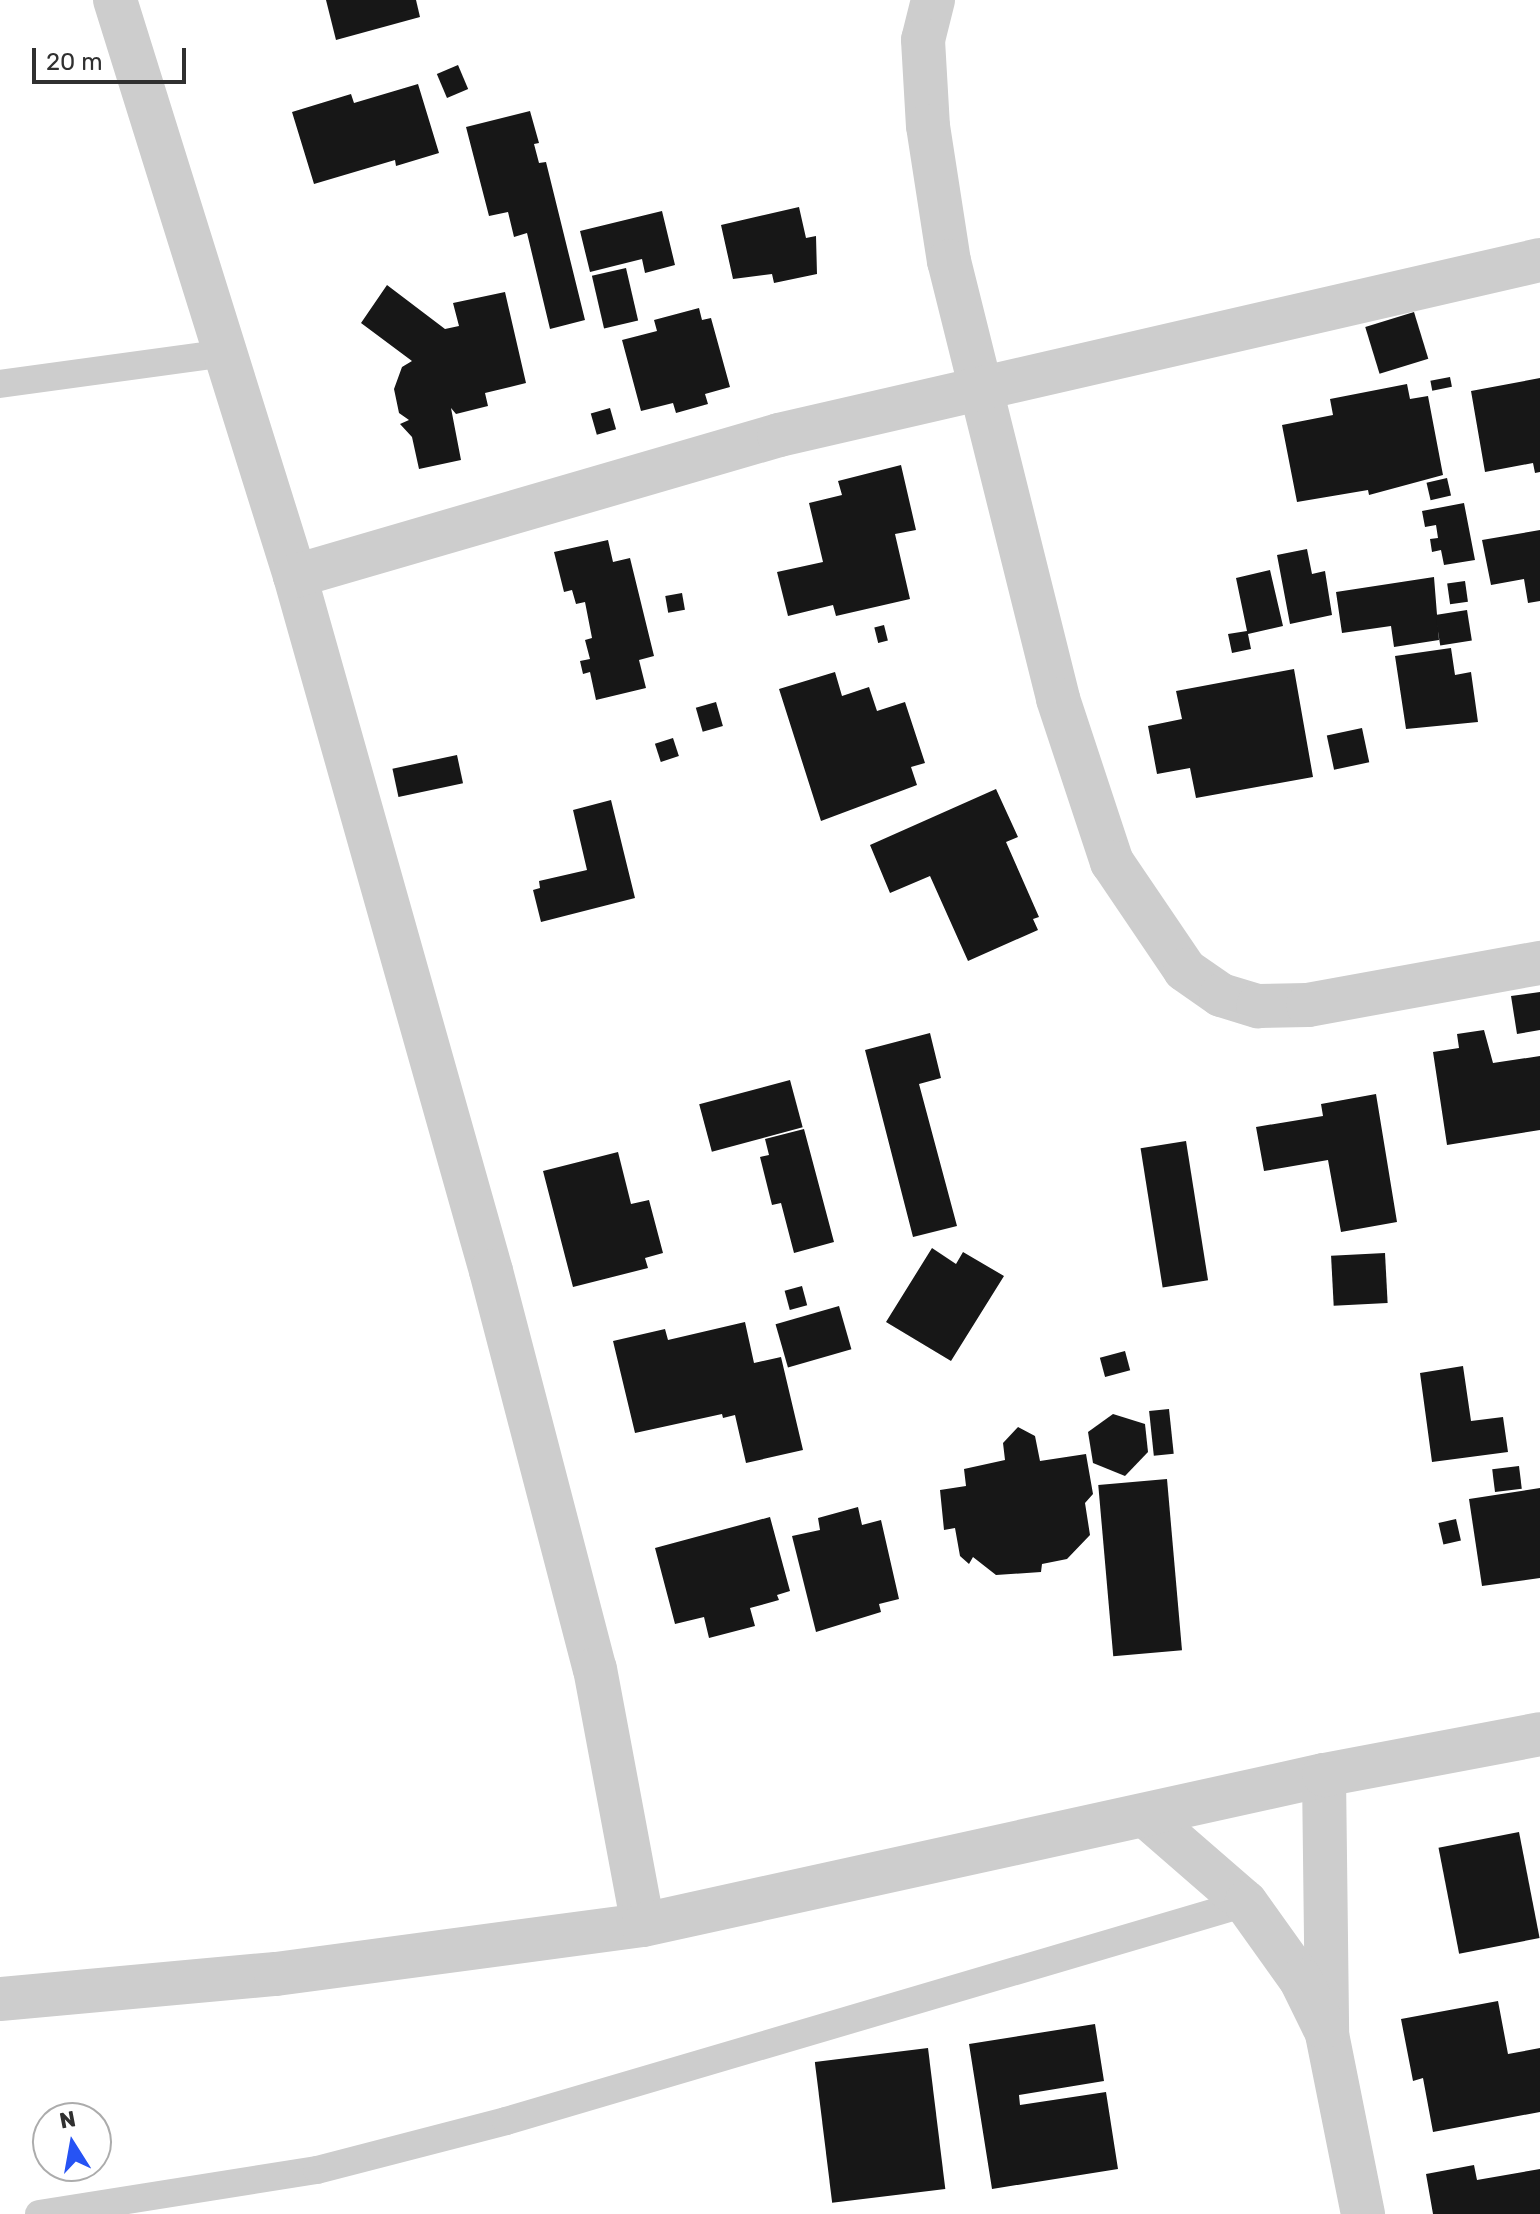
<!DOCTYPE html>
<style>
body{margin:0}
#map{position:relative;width:1540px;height:2214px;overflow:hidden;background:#fff;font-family:Rubik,sans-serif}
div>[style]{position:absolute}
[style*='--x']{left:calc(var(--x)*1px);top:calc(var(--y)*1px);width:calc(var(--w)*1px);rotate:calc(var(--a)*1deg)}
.building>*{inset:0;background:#171717;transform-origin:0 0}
.service>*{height:28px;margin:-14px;padding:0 14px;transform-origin:14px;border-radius:14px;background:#cdcdcd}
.minor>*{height:44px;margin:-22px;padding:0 22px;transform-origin:22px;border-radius:22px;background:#cdcdcd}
span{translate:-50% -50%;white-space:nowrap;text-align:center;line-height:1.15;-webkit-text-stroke:8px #fff;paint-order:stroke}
.north{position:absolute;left:32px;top:2102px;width:80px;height:80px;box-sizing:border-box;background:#fff;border:2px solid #acacac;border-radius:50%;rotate:349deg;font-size:22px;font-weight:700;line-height:32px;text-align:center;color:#303030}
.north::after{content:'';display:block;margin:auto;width:28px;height:36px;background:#2653f4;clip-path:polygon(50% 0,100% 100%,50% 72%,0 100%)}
.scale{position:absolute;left:32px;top:48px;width:154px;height:36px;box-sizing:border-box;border:4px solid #303030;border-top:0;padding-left:10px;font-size:24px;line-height:28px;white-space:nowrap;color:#303030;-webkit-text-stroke:6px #fff;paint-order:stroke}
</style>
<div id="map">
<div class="building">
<div style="clip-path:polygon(326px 0,416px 0,420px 17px,336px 40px)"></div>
<div style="left:458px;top:65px;width:26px;height:23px;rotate:67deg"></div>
<div style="clip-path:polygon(418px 84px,439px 153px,396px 166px,395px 160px,314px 184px,292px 112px,351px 94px,354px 103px)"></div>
<div style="clip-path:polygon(530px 111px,539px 143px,534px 144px,539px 163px,546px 162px,585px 320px,550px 329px,527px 233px,514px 237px,508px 212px,489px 216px,466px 127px)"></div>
<div style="clip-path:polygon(799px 207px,806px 238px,816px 236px,817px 274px,774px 283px,772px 274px,733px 279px,721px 225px)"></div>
<div style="clip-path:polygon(662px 211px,675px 265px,645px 273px,642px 259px,590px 272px,580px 231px)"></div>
<div style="left:626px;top:268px;width:54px;height:35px;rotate:77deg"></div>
<div style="clip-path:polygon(387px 285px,445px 329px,459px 326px,453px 303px,505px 292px,526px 383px,485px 393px,488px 406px,456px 414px,451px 408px,461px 460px,419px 469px,412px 437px,400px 424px,409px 420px,399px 413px,394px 389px,402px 367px,412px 361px,361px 323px)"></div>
<div style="clip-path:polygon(699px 308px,702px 320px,711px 318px,730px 387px,705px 394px,708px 404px,676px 413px,673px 403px,641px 411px,622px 340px,657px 331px,654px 320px)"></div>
<div style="left:1414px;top:312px;width:49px;height:51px;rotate:73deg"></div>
<div style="left:1450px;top:377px;width:10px;height:20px;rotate:79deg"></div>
<div style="clip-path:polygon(1540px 378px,1540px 472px,1535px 473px,1533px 463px,1485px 472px,1471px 391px)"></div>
<div style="clip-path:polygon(1407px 384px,1410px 399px,1428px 396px,1443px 475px,1369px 495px,1368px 490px,1297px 502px,1282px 425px,1333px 415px,1330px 399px)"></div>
<div style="left:610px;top:408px;width:22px;height:20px;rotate:74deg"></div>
<div style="clip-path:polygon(901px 465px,916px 530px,895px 534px,910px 599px,836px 616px,833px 605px,788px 616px,777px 572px,823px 562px,809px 503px,842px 495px,838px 481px)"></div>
<div style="left:1447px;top:478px;width:18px;height:21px;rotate:77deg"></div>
<div style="clip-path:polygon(1464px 503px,1475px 560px,1444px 565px,1441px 550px,1432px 552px,1430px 539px,1438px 538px,1436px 525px,1425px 527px,1422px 511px)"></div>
<div style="clip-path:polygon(1540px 530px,1540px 601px,1528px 603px,1524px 579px,1491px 585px,1482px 540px)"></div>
<div style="clip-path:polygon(608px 540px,613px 562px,630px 558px,654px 656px,639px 660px,646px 688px,596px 700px,590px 672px,583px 674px,580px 661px,590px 659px,585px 640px,592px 638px,585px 602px,576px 604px,572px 590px,564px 592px,554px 552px)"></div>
<div style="clip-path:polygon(1307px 549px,1312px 574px,1325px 571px,1332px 615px,1290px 624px,1277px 555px)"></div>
<div style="clip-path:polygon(1270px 570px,1283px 626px,1248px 634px,1251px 649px,1232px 653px,1228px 634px,1247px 631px,1236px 578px)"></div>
<div style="clip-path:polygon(1434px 577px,1439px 640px,1394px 647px,1391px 626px,1342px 633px,1336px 592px)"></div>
<div style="left:1465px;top:581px;width:21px;height:18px;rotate:82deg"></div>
<div style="left:682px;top:593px;width:17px;height:17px;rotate:80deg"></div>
<div style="left:1467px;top:610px;width:31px;height:32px;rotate:81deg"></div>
<div style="left:884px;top:625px;width:16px;height:10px;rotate:76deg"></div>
<div style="clip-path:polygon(1451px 648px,1455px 675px,1471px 672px,1478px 722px,1406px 729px,1395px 656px)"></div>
<div style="clip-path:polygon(1294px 669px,1313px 777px,1196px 798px,1190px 768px,1157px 774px,1148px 726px,1182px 719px,1176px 691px)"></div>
<div style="clip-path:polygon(835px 672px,842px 696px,869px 687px,877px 711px,905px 702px,925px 763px,911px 767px,917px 785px,821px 821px,779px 689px)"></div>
<div style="left:716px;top:702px;width:25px;height:21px;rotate:74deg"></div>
<div style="left:1362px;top:728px;width:35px;height:36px;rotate:78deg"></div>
<div style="left:673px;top:738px;width:19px;height:19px;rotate:72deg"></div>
<div style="left:457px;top:755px;width:29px;height:66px;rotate:78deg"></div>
<div style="clip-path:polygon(996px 789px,1018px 837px,1006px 842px,1039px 917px,1033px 919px,1038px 930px,968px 961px,930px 876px,890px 893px,870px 845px)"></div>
<div style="clip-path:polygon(611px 800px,635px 898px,541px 922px,533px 890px,540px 888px,539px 881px,587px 870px,573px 810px)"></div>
<div style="clip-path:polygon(1540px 992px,1540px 1030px,1517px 1034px,1511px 996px)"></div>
<div style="clip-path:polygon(1484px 1030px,1493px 1063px,1540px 1056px,1540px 1130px,1447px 1145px,1433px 1052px,1459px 1048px,1457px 1034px)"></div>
<div style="clip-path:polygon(930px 1033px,941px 1078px,919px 1084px,957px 1226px,913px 1237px,865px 1050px)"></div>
<div style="left:790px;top:1080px;width:49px;height:94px;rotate:75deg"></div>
<div style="clip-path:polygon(1376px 1094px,1397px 1222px,1341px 1232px,1328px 1160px,1264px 1171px,1256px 1127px,1323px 1116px,1321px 1104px)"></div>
<div style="clip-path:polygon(804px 1129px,834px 1242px,794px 1253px,781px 1203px,772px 1205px,760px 1157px,769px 1155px,765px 1139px)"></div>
<div style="left:1186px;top:1141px;width:141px;height:46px;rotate:81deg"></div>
<div style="clip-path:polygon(618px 1152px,631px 1204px,649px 1200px,663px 1253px,645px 1258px,648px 1268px,573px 1287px,543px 1171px)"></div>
<div style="clip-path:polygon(932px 1248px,956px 1264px,963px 1252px,1004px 1276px,951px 1361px,886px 1322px)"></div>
<div style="left:1385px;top:1253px;width:50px;height:54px;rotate:87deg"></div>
<div style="left:802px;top:1286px;width:20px;height:18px;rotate:75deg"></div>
<div style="left:839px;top:1306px;width:45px;height:66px;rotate:74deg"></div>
<div style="clip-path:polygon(745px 1322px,754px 1363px,781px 1357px,803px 1450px,746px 1463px,735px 1415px,723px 1418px,722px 1414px,635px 1433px,613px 1341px,665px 1329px,668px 1340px)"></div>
<div style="left:1125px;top:1351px;width:20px;height:26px;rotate:75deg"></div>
<div style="clip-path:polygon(1463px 1366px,1471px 1421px,1503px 1417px,1508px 1452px,1432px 1462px,1420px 1373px)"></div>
<div style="left:1169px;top:1409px;width:45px;height:20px;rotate:84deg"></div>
<div style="clip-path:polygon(1113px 1414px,1145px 1424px,1148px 1452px,1125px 1476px,1093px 1463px,1088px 1432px)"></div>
<div style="clip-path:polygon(1018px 1427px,1035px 1436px,1040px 1461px,1086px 1454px,1093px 1494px,1085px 1503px,1090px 1535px,1067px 1559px,1042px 1564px,1041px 1572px,996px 1575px,973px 1557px,969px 1564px,960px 1556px,955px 1528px,944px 1530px,940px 1490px,966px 1486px,964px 1469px,1005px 1460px,1003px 1443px)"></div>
<div style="left:1519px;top:1466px;width:23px;height:27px;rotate:83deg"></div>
<div style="left:1167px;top:1479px;width:172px;height:69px;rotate:85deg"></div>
<div style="clip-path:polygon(1540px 1488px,1540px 1578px,1482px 1586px,1469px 1499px)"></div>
<div style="clip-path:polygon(858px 1507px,862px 1525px,881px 1520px,899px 1599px,879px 1604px,881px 1612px,816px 1632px,792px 1536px,820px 1530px,818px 1518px)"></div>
<div style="clip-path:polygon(770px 1517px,790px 1591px,777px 1595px,779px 1600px,750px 1608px,755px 1626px,709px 1638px,704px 1617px,675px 1624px,655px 1548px)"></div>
<div style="left:1456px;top:1519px;width:22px;height:18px;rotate:77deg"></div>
<div style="left:1519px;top:1832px;width:108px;height:82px;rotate:79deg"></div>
<div style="clip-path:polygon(1498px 2001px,1508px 2054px,1540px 2048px,1540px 2112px,1433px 2132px,1423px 2078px,1413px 2081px,1401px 2019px)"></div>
<div style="clip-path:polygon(1095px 2024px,1104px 2081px,1019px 2095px,1020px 2105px,1106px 2092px,1118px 2169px,992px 2189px,969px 2044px)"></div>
<div style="left:928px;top:2048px;width:142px;height:114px;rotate:83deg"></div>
<div style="clip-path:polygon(1474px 2165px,1477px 2180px,1540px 2169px,1540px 2214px,1433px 2214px,1426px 2174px)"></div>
</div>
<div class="service">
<div style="--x:0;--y:384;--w:229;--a:-7.8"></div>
<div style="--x:39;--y:2214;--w:281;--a:-9"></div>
<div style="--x:317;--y:2170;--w:195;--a:-14.5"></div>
<div style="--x:506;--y:2121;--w:771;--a:-16.41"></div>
</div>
<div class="minor">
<div style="--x:115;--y:0;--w:603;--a:72.65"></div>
<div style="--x:295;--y:576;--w:722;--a:74.25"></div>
<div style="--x:491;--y:1271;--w:411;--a:75.4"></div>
<div style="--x:595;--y:1669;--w:260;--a:79.4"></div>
<div style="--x:933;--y:0;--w:41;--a:104"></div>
<div style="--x:923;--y:40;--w:86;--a:86.7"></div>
<div style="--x:928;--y:126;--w:137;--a:81.2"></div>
<div style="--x:949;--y:261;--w:451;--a:76"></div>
<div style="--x:1058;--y:699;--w:172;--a:71.7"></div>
<div style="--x:1112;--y:862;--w:130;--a:55.9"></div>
<div style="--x:1185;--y:970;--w:44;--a:34.8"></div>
<div style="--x:1221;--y:995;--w:39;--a:17"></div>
<div style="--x:1258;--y:1006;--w:50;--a:-1.1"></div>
<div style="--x:1308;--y:1005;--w:236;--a:-10.3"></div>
<div style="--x:295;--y:576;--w:504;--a:-16.24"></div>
<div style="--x:779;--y:435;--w:781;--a:-12.95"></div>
<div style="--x:1324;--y:1775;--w:259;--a:89.3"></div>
<div style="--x:1327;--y:2034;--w:184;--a:78.7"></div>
<div style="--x:1147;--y:1817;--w:131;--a:41"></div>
<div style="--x:1246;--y:1903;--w:95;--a:54.5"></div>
<div style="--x:1301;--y:1980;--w:52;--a:63.9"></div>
<div style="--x:0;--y:1999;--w:277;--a:-5.2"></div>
<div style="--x:276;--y:1974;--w:370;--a:-7.6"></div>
<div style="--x:643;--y:1925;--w:697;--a:-12.42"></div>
<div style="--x:1324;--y:1775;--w:220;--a:-10.7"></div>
</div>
<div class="north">N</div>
<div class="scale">20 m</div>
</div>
